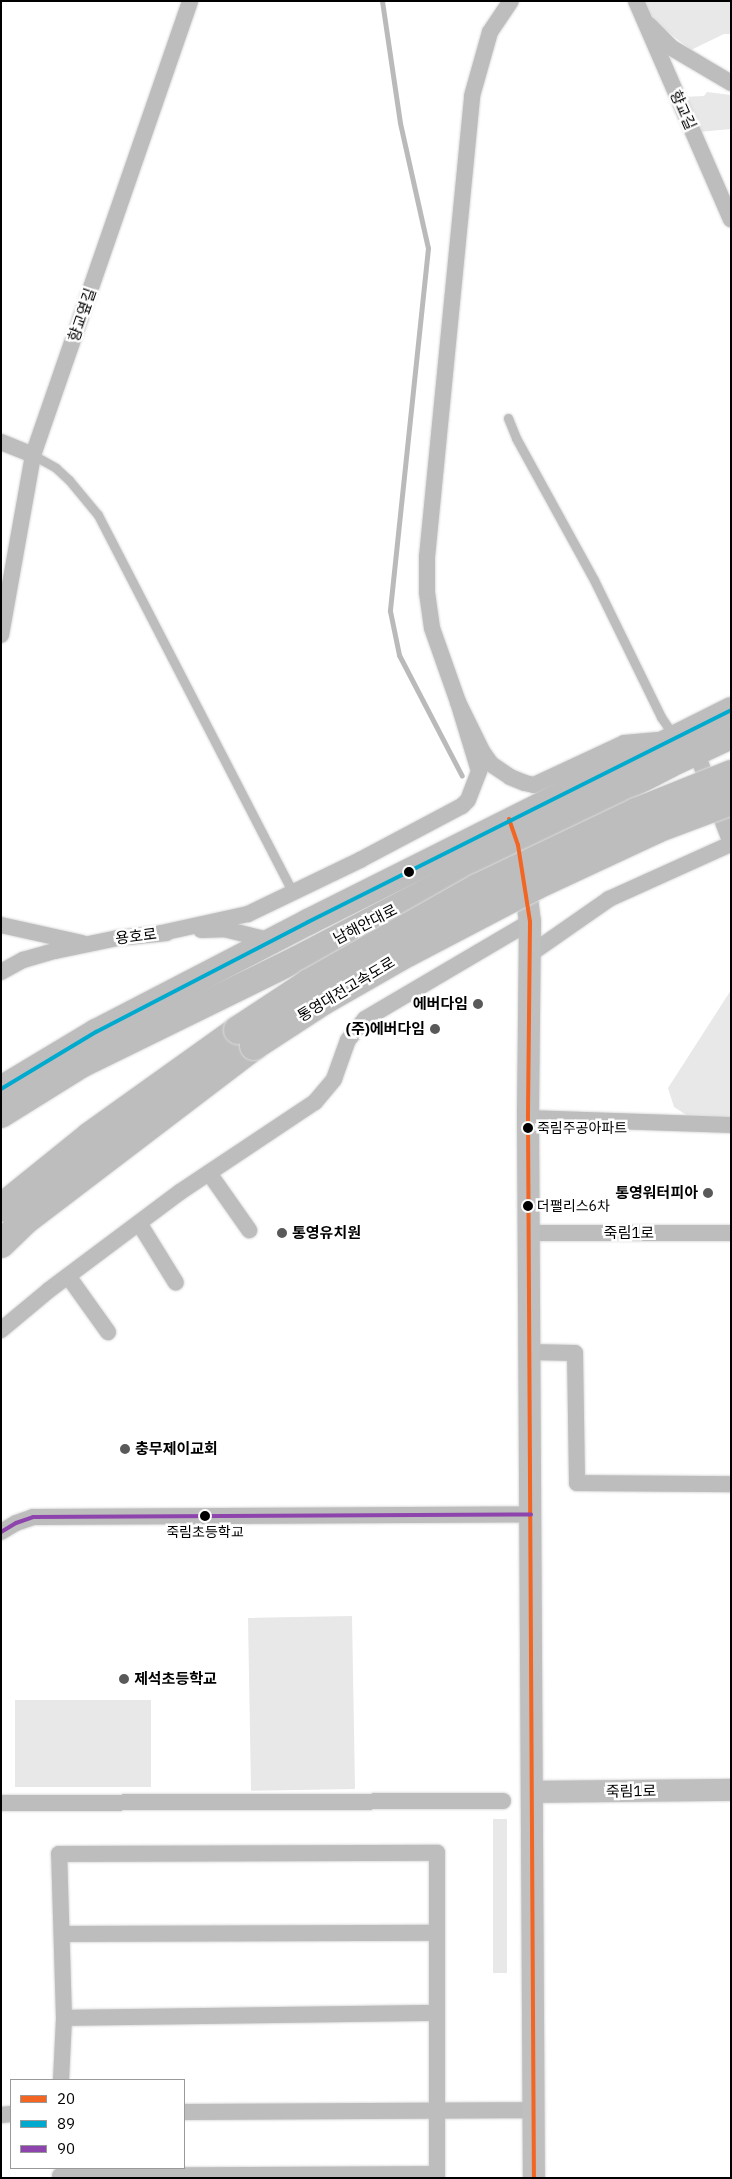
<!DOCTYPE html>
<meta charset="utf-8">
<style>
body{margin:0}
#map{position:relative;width:732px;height:2179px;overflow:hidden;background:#fff;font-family:"IBM Plex Sans","Noto Sans KR",sans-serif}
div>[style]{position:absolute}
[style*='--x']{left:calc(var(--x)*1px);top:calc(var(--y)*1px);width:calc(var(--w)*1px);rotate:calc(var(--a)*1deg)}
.green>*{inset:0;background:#e8e8e8;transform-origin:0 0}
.stream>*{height:5px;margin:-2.5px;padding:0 2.5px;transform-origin:2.5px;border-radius:2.5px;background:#bababa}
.roads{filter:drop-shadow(0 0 1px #dbdbdb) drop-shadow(0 0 1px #dbdbdb)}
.lane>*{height:9px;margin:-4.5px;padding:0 4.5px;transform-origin:4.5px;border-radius:4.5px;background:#bdbdbd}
.street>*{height:16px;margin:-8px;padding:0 8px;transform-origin:8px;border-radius:8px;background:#bdbdbd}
.secondary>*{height:22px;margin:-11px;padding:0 11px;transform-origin:11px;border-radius:11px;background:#bfbfbf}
.primary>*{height:26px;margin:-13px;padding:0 13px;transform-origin:13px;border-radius:13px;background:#bdbdbd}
.highway>*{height:28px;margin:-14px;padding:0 14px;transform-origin:14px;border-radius:14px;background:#bdbdbd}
.bridges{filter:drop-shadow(0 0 1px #dbdbdb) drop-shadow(0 0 1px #dbdbdb)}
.highway-bridge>*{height:28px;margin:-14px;padding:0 14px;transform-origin:14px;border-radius:14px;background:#bdbdbd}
.bus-1>*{height:4px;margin:-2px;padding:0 2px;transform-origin:2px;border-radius:2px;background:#f26522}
.bus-2>*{height:4px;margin:-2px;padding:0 2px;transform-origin:2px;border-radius:2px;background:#00a9ce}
.bus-3>*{height:4px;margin:-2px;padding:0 2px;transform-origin:2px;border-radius:2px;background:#8e44ad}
.dots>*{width:14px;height:14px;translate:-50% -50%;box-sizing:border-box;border:2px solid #fff;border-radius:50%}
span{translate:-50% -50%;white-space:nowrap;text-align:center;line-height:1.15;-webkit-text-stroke:5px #fff;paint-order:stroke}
.bus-label{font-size:14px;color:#000}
.left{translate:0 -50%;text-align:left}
.street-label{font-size:15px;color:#000}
.poi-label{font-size:15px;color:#000;font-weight:700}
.right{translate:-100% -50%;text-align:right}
.frame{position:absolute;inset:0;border:2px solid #000;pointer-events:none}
.legend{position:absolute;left:10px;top:2079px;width:175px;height:90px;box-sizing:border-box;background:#fff;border:1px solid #999;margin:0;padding:6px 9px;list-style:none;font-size:15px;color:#000}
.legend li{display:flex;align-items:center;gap:10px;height:25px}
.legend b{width:25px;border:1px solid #999}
</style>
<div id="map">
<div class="green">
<div style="clip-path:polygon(641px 1px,731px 1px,731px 34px,724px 34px,691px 50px,648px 16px)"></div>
<div style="clip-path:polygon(707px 92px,731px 95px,731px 129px,699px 132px,682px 97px,704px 96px)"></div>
<div style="clip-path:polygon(731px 990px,731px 1119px,688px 1116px,674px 1107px,668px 1088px)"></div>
<div style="left:352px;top:1616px;width:173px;height:104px;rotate:89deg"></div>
<div style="left:151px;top:1700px;width:87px;height:136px;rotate:90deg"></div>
<div style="left:493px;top:1819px;width:14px;height:154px"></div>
</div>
<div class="stream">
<div style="--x:382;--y:1;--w:123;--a:81.6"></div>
<div style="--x:400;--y:123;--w:128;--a:77.4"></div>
<div style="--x:428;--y:248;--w:365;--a:96"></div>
<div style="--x:390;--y:611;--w:45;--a:78.4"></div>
<div style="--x:399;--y:655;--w:136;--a:62.5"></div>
</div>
<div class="roads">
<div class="lane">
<div style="--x:508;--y:418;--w:22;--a:68"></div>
<div style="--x:516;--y:438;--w:162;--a:61.2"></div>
<div style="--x:594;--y:580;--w:153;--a:63.9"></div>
<div style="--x:661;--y:717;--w:23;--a:56"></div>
<div style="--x:33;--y:455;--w:26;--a:29"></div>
<div style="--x:56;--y:468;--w:18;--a:43"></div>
<div style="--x:69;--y:480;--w:45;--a:50.4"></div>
<div style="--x:98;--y:515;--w:425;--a:62.7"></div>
</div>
<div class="street">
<div style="--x:636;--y:1;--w:238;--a:66.5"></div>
<div style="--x:649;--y:25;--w:33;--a:45"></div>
<div style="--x:672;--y:48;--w:69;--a:30.7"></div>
<div style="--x:1;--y:442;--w:35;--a:22"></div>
<div style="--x:1;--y:635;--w:183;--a:-79.9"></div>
<div style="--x:33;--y:455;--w:480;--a:-70.9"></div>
<div style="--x:458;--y:702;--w:78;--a:-109.4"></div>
<div style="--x:432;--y:628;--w:36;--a:-98"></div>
<div style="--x:427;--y:592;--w:35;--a:-90"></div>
<div style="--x:427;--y:557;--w:463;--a:-84.4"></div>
<div style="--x:472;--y:96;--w:66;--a:-74.3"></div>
<div style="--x:490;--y:32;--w:37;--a:-56"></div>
<div style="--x:697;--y:754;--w:95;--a:69.1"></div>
<div style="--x:1;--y:925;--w:83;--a:12.5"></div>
<div style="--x:201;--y:930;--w:23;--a:-2"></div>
<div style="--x:224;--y:929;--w:49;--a:14"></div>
<div style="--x:157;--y:934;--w:93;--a:-12.4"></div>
<div style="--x:248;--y:914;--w:124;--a:-25.7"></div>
<div style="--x:360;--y:860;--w:115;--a:-27.9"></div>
<div style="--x:462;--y:806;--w:8;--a:-45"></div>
<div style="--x:468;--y:800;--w:31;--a:-69"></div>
<div style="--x:479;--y:771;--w:72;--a:-106.9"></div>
<div style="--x:458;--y:702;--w:55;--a:63.9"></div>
<div style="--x:482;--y:751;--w:16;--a:55"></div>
<div style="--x:491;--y:764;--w:23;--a:34"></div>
<div style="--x:510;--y:777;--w:16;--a:22"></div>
<div style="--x:525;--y:783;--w:9;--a:13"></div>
<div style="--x:534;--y:785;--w:99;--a:-25"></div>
<div style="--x:624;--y:743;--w:37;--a:-5"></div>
<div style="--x:530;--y:954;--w:96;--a:-34.8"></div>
<div style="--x:609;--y:899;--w:134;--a:-24.3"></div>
<div style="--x:1;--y:972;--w:25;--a:-29"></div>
<div style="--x:23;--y:960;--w:33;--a:-16"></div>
<div style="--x:55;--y:951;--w:64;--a:-11.7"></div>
<div style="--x:118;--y:938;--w:49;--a:-5.8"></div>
<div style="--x:528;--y:1118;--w:203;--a:2"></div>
<div style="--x:209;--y:1173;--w:70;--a:54.9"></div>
<div style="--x:139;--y:1223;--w:70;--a:58.3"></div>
<div style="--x:528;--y:1233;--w:203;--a:0"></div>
<div style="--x:68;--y:1276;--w:69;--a:54.5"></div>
<div style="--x:1;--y:1330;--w:62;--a:-39.8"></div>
<div style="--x:49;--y:1290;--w:164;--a:-36.8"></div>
<div style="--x:180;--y:1192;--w:162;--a:-33.7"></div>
<div style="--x:315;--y:1102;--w:30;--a:-50"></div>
<div style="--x:334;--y:1079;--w:41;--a:-70.3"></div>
<div style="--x:348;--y:1040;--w:27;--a:-51"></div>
<div style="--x:365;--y:1019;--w:191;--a:-30.5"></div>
<div style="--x:529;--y:1352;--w:46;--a:1.2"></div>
<div style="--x:575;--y:1353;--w:130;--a:89.1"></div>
<div style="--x:577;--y:1483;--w:154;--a:0.4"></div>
<div style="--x:1;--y:1532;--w:17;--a:-31"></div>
<div style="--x:16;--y:1523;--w:18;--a:-19"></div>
<div style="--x:33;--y:1517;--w:498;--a:-0.3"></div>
<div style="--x:1;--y:1803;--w:502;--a:-0.23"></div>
<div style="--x:62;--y:1934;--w:374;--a:-0.2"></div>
<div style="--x:64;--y:2018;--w:371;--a:-0.8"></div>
<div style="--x:61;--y:2080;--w:62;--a:-87.2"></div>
<div style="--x:64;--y:2018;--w:164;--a:-91.7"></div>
<div style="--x:59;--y:1854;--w:378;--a:-0.2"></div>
<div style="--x:437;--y:1853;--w:325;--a:90"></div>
<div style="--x:184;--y:2112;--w:350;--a:-0.3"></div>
<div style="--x:1;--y:2115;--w:10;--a:-6"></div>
<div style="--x:60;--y:2176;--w:377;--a:-0.3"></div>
</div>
<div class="secondary">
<div style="--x:524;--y:874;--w:48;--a:82.9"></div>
<div style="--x:530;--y:922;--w:196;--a:90.6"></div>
<div style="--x:528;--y:1118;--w:1060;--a:89.68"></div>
<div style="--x:532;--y:1792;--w:199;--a:-0.6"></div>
</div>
<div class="primary">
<div style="--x:1;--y:1089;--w:111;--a:-31"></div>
<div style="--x:96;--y:1032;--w:239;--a:-27.4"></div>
<div style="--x:308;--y:922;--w:473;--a:-26.6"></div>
<div style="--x:1;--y:1115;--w:97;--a:-31.9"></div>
<div style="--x:83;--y:1064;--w:238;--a:-26.1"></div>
<div style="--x:297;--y:959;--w:420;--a:-27.5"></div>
<div style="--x:669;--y:765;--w:68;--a:-25.1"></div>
</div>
<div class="highway">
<div style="--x:1;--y:1208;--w:114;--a:-39"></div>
<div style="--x:90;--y:1136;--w:182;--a:-35.6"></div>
<div style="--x:1;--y:1244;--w:36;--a:-44"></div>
<div style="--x:27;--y:1219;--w:285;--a:-37.3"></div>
</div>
</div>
<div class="bridges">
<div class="highway-bridge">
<div style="--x:238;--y:1030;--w:85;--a:-33.5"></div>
<div style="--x:309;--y:983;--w:193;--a:-29.5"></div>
<div style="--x:477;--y:888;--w:176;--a:-25.5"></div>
<div style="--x:636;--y:812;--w:102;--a:-21.8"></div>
<div style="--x:254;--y:1046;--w:82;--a:-33.1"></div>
<div style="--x:323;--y:1001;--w:99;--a:-29.7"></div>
<div style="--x:409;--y:952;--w:142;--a:-27.6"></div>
<div style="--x:535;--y:886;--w:135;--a:-25"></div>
<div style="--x:657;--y:829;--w:79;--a:-20.7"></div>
</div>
</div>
<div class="bus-1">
<div style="--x:509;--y:819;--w:28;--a:71"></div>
<div style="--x:518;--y:845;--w:78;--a:81.1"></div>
<div style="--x:530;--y:922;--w:196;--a:90.6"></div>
<div style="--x:528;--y:1118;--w:1060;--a:89.68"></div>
</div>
<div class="bus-2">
<div style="--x:1;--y:1089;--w:111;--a:-31"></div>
<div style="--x:96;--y:1032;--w:239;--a:-27.4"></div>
<div style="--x:308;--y:922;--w:473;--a:-26.6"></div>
</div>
<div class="bus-3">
<div style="--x:1;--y:1532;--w:17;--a:-31"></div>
<div style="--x:16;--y:1523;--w:18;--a:-19"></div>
<div style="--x:33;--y:1517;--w:498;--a:-0.3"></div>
</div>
<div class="dots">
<div style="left:409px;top:872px;background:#000"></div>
<div style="left:478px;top:1004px;background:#595959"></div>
<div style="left:435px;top:1029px;background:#595959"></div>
<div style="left:528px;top:1128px;background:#000"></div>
<div style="left:708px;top:1193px;background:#595959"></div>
<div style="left:528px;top:1206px;background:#000"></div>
<div style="left:282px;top:1233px;background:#595959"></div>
<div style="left:125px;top:1449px;background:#595959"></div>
<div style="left:205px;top:1516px;background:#000"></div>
<div style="left:124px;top:1679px;background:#595959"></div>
</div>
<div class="bus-label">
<span class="left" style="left:537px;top:1128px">죽림주공아파트</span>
<span class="left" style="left:537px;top:1206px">더팰리스6차</span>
<span style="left:205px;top:1532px">죽림초등학교</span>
</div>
<div class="street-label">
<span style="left:683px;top:110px;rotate:66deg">향교길</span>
<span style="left:82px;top:315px;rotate:-71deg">향교옆길</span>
<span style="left:365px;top:924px;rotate:-27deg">남해안대로</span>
<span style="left:136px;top:936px;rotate:-7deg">용호로</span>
<span style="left:346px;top:989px;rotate:-31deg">통영대전고속도로</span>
<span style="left:629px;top:1233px">죽림1로</span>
<span style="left:631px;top:1791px;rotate:-1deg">죽림1로</span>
</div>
<div class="poi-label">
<span class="right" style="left:468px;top:1004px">에버다임</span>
<span class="right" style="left:425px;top:1029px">(주)에버다임</span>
<span class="right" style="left:698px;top:1193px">통영워터피아</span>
<span class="left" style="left:292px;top:1233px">통영유치원</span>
<span class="left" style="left:135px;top:1449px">충무제이교회</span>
<span class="left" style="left:134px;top:1679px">제석초등학교</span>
</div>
<div class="frame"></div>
<ul class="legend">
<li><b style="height:6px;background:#f26522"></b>20</li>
<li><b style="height:6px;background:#00a9ce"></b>89</li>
<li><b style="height:6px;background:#8e44ad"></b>90</li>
</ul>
</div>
